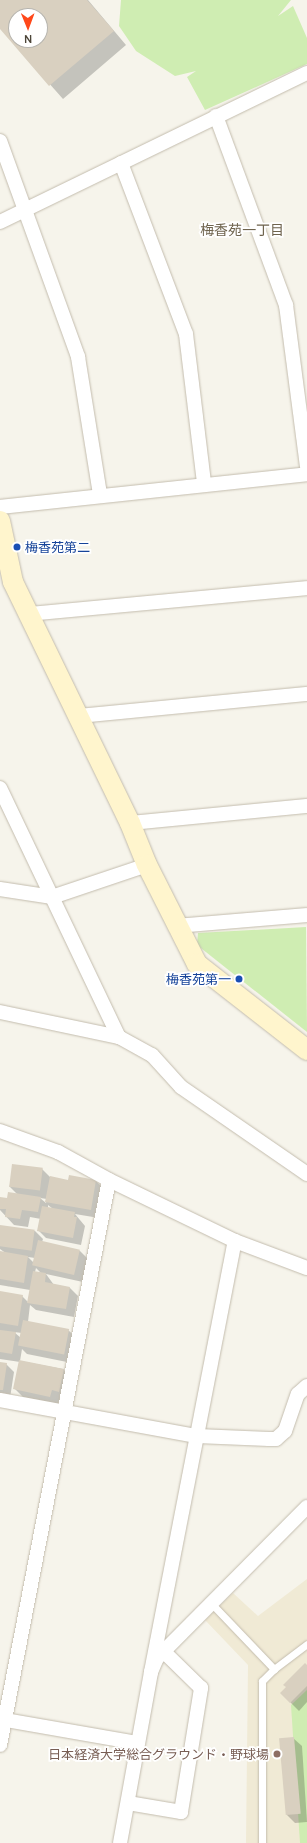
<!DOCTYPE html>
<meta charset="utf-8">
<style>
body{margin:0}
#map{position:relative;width:307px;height:1843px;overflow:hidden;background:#f6f4eb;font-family:Manrope,"Noto Sans JP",sans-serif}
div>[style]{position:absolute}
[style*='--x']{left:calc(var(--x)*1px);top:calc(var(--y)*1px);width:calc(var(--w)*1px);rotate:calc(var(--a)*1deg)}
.education>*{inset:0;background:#f0ead5}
.green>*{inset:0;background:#cfedb2}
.shadow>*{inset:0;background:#0003}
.building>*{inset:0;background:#d9d0c0;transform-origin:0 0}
.roads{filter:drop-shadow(0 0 1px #c3bcad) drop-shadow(0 0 1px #c3bcad)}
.lane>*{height:7px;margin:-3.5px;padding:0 3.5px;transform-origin:3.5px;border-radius:3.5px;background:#fff}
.street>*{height:14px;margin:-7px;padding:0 7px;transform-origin:7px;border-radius:7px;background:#fff}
.secondary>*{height:20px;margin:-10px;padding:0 10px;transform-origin:10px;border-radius:10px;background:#fff5cd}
.dots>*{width:11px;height:11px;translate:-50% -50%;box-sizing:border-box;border:2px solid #fff;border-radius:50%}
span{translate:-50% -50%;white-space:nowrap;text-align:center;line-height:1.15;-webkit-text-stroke:3.5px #fff;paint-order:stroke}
.transit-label{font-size:13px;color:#164399}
.left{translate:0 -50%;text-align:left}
.right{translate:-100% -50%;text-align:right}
.education-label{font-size:13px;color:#785e54}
.neighbourhood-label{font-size:14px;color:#6f644e}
.north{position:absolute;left:8px;top:8px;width:40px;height:40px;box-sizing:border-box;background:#fff;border:1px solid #b7b5af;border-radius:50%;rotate:179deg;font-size:11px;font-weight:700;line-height:16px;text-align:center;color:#4c4538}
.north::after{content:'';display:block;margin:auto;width:14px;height:18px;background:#ff481a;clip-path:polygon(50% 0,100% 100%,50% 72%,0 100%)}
</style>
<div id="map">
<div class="education">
<div style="clip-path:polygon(307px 1579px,307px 1843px,246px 1843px,248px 1665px,205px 1620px,233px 1593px,258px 1616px)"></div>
</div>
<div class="green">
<div style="clip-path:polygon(121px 0,291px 0,278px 16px,293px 6px,307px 38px,307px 64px,205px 110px,187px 77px,196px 71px,175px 76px,136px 51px,119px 26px)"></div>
<div style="clip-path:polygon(306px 927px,307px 1032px,197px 945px,198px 933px)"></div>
<div style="clip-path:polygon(307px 1690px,307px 1843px,300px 1843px,291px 1705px)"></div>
</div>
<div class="shadow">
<div style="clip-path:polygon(evenodd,0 0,88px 0,126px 45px,63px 99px,0 28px,0 0,16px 16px,40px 16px,40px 40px,16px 40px,16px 16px)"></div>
<div style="clip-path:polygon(evenodd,42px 1169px,50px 1177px,69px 1181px,70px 1176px,96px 1181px,104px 1189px,99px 1218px,75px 1214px,85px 1226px,81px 1245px,46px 1238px,38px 1230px,41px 1219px,30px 1217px,28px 1227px,14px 1225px,0 1210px,0 1198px,8px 1199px,17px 1194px,9px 1186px,42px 1169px,40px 1198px,47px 1199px,46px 1203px,40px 1198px,42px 1169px,48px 1205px,53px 1209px,48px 1208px,48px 1205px)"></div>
<div style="clip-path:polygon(evenodd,0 1226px,35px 1231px,43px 1239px,42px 1242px,80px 1251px,88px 1259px,83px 1282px,46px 1274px,54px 1285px,70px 1288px,78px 1296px,74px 1317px,36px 1310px,30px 1305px,28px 1322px,68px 1330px,77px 1338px,72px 1363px,27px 1354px,22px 1349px,20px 1361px,63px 1369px,72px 1378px,67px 1399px,60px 1398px,58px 1404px,23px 1397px,15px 1389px,20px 1362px,0 1359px,0 1292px,22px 1296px,28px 1302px,30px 1290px,0 1285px,0 1252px,7px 1254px,0 1249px,0 1226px,28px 1257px,35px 1258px,34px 1263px,28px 1257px,0 1226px,36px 1268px,41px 1273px,35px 1272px,36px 1268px,0 1226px,14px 1332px,22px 1333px,21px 1338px,14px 1332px)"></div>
<div style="clip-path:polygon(0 1363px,6px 1364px,14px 1372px,10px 1398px,0 1396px)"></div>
<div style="clip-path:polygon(307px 1666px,307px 1702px,299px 1711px,281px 1693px)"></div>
<div style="clip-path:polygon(293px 1738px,302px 1746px,307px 1822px,295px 1823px,287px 1815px,280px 1739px)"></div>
</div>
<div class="building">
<div style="clip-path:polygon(evenodd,0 0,87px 0,114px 31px,49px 86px,0 29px,0 0,16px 16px,40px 16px,40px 40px,16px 40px,16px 16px)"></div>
<div style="left:12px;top:1164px;width:31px;height:23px;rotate:7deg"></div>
<div style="clip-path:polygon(69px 1175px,96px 1180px,91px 1210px,45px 1202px,50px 1176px,68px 1180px)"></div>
<div style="clip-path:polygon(8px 1192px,41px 1197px,38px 1212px,22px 1210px,20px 1219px,5px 1217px,6px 1209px,0 1209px,0 1197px,7px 1198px)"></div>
<div style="clip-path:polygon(42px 1206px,75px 1212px,74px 1217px,77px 1217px,73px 1238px,37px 1231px)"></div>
<div style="left:0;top:1225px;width:35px;height:21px;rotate:8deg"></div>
<div style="left:38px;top:1240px;width:43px;height:26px;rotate:13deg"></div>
<div style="clip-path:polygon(0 1251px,28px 1256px,24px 1283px,0 1279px)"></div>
<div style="clip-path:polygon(33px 1271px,46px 1273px,45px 1282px,70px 1287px,66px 1309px,27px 1303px)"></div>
<div style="clip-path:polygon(0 1291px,23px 1295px,18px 1326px,0 1323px)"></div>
<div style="left:23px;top:1320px;width:47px;height:26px;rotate:11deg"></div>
<div style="clip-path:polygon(0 1330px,16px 1332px,12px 1354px,0 1352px)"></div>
<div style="clip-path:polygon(19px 1360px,64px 1369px,59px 1392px,52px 1390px,50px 1397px,13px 1389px)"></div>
<div style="clip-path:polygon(0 1362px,7px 1363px,3px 1390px,0 1390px)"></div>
<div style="clip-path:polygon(305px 1663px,307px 1665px,307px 1686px,290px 1703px,280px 1693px,286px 1687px,283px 1685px)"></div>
<div style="left:294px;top:1737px;width:77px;height:15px;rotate:85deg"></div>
</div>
<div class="roads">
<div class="lane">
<div style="--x:210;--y:1602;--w:93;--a:46.3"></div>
<div style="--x:274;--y:1669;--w:17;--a:135"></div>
<div style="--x:262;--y:1681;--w:162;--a:90"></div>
<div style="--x:274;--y:1669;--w:41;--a:-37.1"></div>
</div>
<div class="street">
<div style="--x:216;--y:116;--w:202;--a:69.7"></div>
<div style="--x:286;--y:305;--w:163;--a:82.6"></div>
<div style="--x:0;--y:141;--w:230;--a:70.1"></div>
<div style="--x:78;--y:357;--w:140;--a:80.9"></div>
<div style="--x:121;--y:163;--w:183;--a:69.2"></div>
<div style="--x:186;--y:334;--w:150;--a:83.1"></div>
<div style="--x:0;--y:222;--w:341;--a:-25.9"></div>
<div style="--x:0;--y:507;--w:309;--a:-6.1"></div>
<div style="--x:29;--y:614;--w:279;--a:-5.3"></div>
<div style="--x:78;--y:716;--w:230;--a:-5.5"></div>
<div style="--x:0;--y:788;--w:276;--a:64.5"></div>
<div style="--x:130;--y:823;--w:178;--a:-5.5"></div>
<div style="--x:0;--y:889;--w:53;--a:8.7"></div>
<div style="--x:52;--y:897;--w:100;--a:-18.6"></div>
<div style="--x:177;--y:926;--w:130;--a:-4.8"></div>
<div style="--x:0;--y:1012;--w:122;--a:11.9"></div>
<div style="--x:119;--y:1037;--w:38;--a:29"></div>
<div style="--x:152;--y:1055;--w:43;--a:47.8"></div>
<div style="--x:181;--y:1087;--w:153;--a:34.6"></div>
<div style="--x:0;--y:1131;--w:62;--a:19.9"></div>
<div style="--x:58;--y:1152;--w:58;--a:28.8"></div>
<div style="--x:109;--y:1180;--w:140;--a:25.8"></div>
<div style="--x:235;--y:1241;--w:77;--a:20.6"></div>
<div style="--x:0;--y:1400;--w:200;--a:10.4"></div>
<div style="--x:197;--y:1436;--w:72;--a:2.4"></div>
<div style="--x:269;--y:1439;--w:7;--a:0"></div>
<div style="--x:276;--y:1439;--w:12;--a:-42"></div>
<div style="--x:285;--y:1431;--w:39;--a:-71"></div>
<div style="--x:298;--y:1394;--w:12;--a:-42"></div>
<div style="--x:151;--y:1672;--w:439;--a:-79"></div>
<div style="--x:0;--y:1719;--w:139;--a:9.9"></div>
<div style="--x:0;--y:1745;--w:575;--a:-79.08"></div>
<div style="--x:128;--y:1803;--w:54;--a:9.6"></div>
<div style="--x:181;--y:1812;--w:126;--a:-80.8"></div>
<div style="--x:201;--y:1688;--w:54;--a:-135.7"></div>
<div style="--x:120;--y:1843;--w:174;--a:-79.7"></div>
<div style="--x:151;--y:1672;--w:15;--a:-67"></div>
<div style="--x:157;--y:1658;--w:213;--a:-45.2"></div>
</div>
<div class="secondary">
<div style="--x:0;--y:521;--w:62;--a:78"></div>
<div style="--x:13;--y:582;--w:268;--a:64.1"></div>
<div style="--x:130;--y:823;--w:45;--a:68"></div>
<div style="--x:147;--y:865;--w:111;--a:63.2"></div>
<div style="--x:197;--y:964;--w:140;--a:38"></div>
</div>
</div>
<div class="dots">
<div style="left:17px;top:547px;background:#1a4fb4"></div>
<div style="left:239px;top:979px;background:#1a4fb4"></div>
<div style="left:277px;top:1754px;background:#8d6e63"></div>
</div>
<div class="transit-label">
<span class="left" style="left:25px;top:547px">梅香苑第二</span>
<span class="right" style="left:231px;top:979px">梅香苑第一</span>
</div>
<div class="education-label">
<span class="right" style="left:269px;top:1754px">日本経済大学総合グラウンド・野球場</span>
</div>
<div class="neighbourhood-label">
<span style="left:242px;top:230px">梅香苑一丁目</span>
</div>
<div class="north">N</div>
</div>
